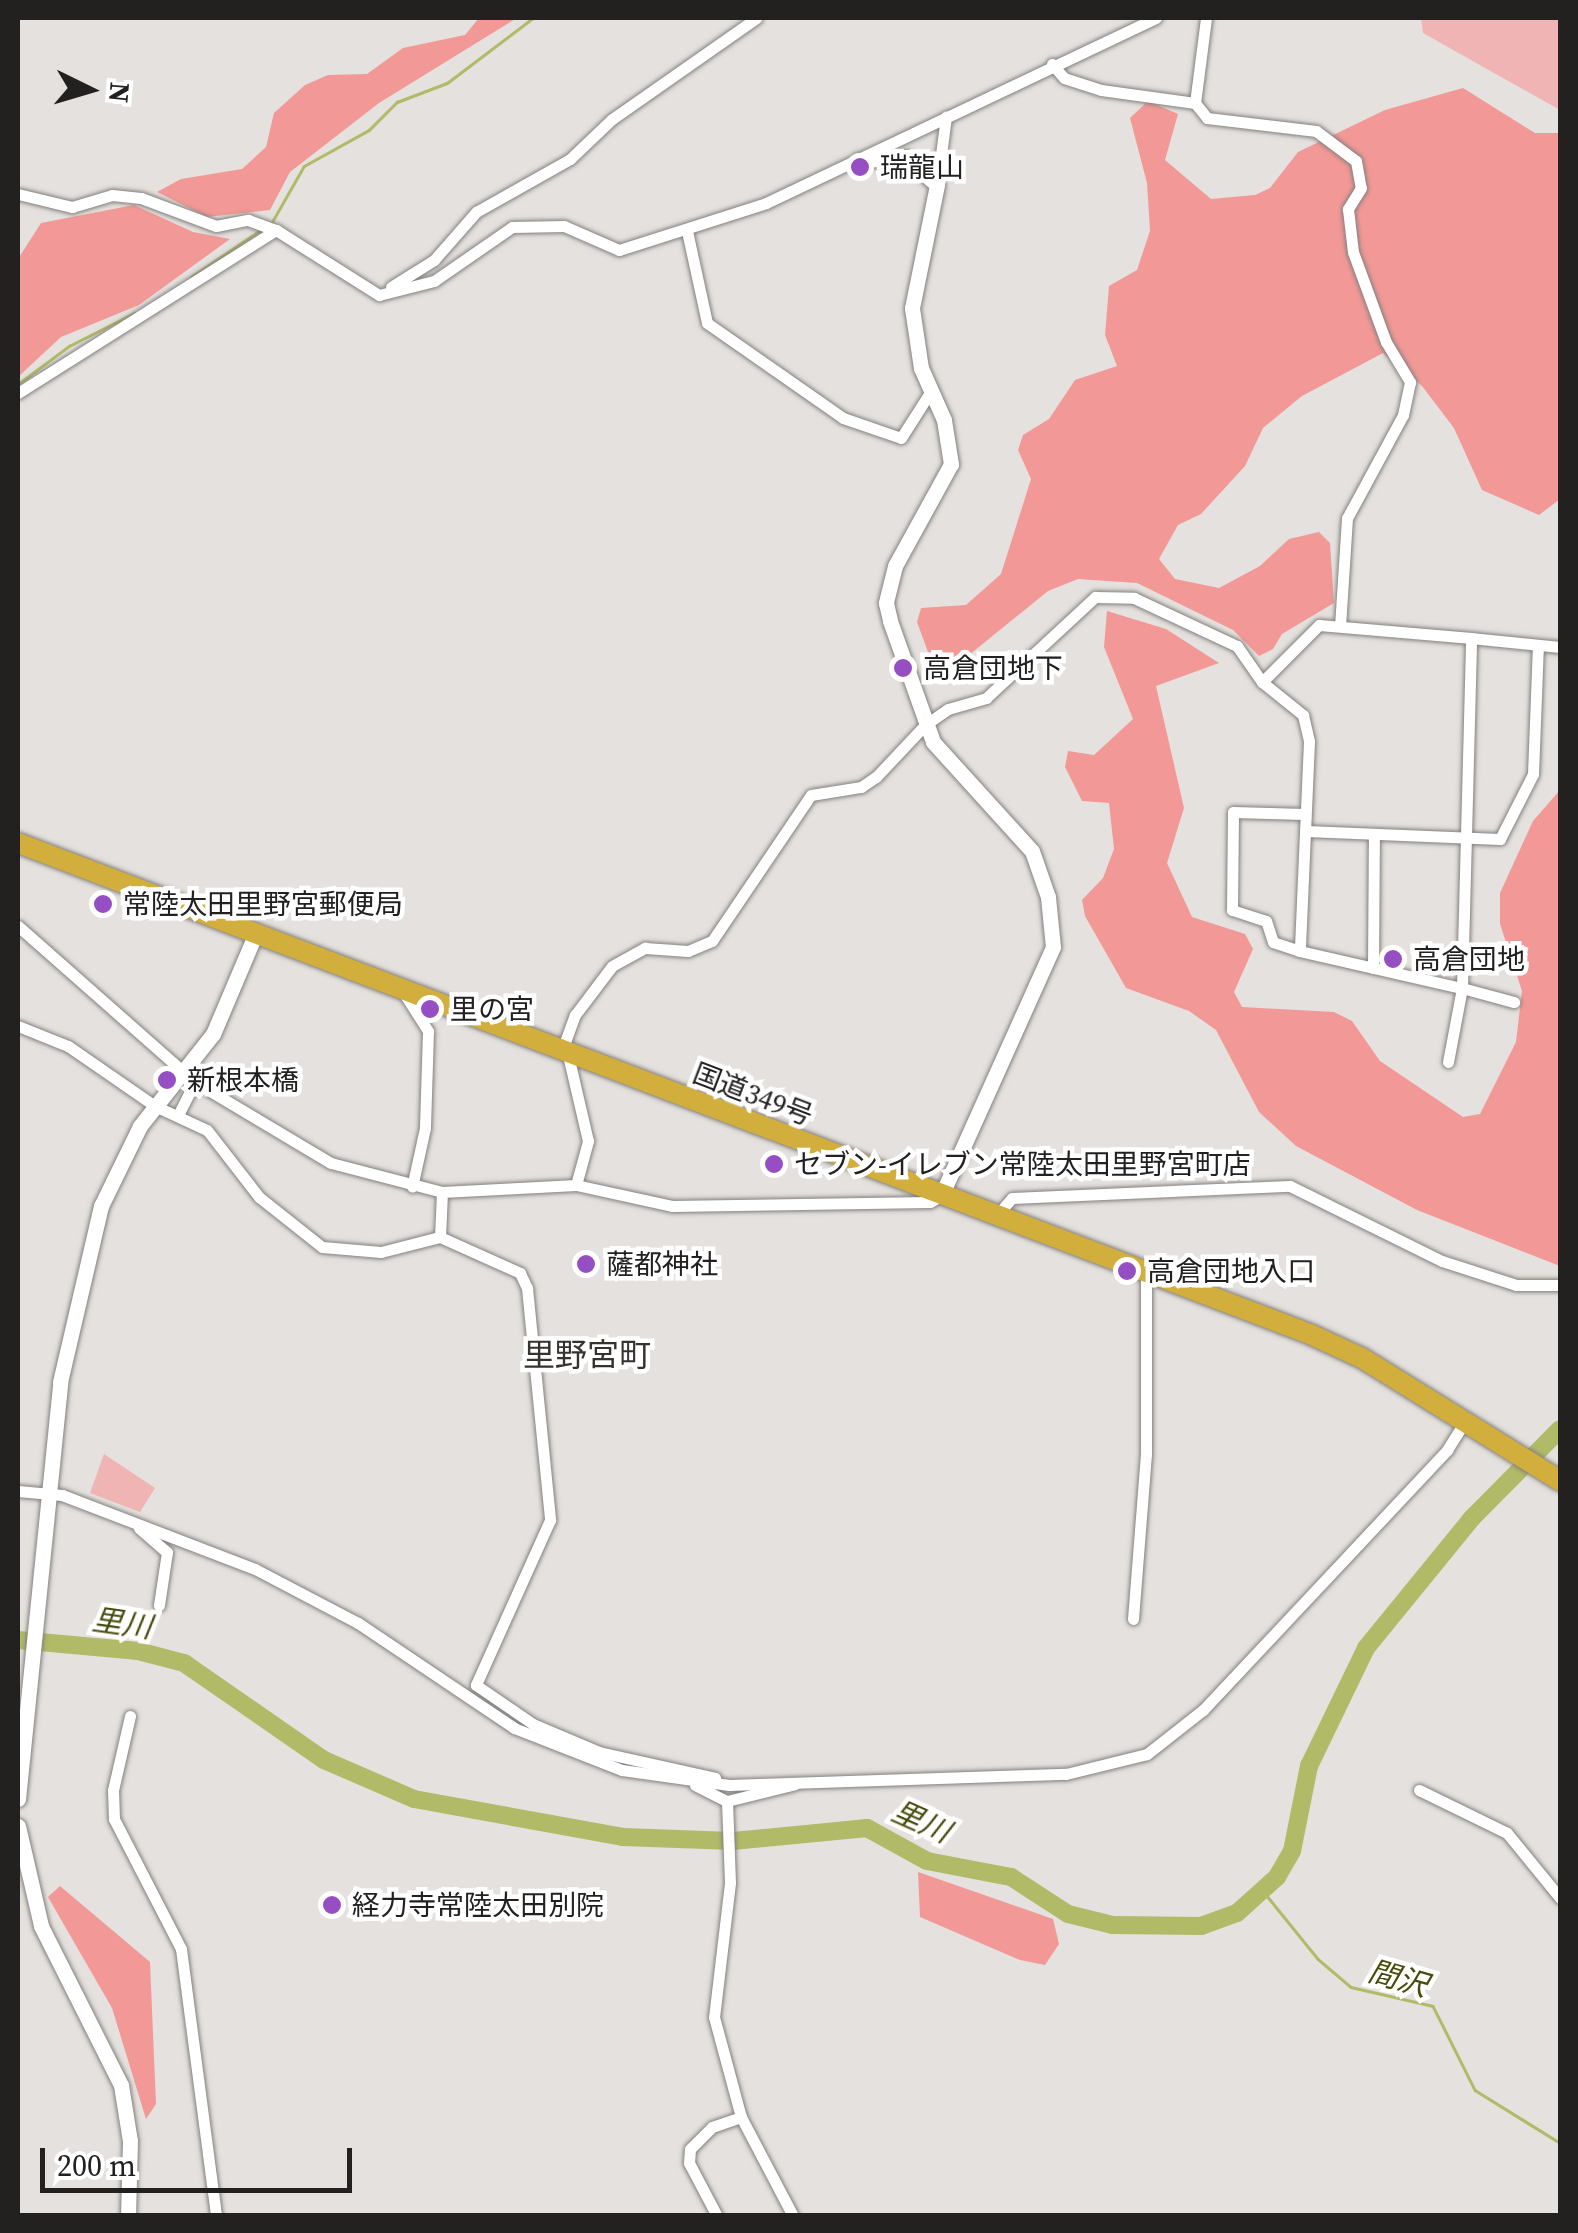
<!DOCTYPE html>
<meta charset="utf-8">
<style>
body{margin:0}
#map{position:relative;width:1578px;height:2233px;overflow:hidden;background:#e4e1de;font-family:"Source Serif 4","Noto Sans JP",serif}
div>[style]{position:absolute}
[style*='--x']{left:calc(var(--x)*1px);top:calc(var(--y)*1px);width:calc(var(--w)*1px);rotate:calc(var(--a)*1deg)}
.green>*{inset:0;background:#efb4b3}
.forest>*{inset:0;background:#f29897}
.stream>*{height:2.5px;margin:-1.25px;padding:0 1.25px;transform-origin:1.25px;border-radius:1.25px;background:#b0ba67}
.river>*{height:18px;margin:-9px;padding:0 9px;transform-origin:9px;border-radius:9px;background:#b0ba67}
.roads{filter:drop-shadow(0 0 2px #83807d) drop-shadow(0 0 2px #83807d)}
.street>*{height:11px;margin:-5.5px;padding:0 5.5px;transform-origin:5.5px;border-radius:5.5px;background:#fff}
.secondary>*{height:15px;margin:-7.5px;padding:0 7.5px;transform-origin:7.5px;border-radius:7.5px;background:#fff}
.highway>*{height:20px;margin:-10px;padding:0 10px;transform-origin:10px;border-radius:10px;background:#d2ae3c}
.dots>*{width:28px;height:28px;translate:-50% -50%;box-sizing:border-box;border:5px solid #fff;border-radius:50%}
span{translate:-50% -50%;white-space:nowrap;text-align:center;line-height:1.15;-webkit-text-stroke:9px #fff;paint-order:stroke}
.poi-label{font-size:28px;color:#222120}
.left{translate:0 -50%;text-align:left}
.street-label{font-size:28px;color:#222120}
.water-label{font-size:30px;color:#474c0c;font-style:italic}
.quarter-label{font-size:32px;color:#353230}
.frame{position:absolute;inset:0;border:20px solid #222120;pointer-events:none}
.north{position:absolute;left:40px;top:40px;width:100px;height:100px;-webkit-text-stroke:8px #fff;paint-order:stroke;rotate:95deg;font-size:28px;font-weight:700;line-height:40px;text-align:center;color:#222120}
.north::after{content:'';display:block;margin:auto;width:35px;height:45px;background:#222120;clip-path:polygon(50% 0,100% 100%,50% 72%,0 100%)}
.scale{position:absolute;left:40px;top:2148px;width:312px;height:45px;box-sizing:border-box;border:5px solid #222120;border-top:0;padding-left:12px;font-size:30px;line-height:35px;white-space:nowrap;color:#222120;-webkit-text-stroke:8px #fff;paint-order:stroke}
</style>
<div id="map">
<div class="green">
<div style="clip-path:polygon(1421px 18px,1560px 18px,1560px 110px,1423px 33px)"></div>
<div style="clip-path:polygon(104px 1454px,155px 1488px,140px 1512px,90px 1493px)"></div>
</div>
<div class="forest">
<div style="clip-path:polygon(479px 18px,517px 18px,379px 103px,290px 172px,270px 210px,207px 217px,157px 192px,181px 179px,242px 169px,266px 147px,274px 113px,305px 85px,328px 75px,367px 74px,403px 48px,465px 35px)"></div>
<div style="clip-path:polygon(1463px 88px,1535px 133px,1560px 133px,1560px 499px,1539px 515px,1482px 490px,1454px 428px,1422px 386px,1383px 353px,1302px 396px,1263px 428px,1245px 466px,1201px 514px,1178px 525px,1159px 559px,1175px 579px,1219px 588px,1260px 566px,1289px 539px,1319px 532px,1330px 543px,1334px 603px,1282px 634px,1273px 649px,1259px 656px,1233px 630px,1137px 583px,1078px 579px,1048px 591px,958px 664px,928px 652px,917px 622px,921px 608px,966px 605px,1001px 574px,1031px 479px,1018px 450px,1023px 435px,1049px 419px,1075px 380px,1117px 366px,1105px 335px,1109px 286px,1137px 270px,1150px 231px,1147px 183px,1130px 118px,1148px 101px,1178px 114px,1165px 160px,1211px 199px,1255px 195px,1270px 188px,1298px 152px,1385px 110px)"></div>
<div style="clip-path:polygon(134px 205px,193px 232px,230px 239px,139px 305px,61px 337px,18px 377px,18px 259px,41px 223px)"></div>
<div style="clip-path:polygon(1107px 611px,1166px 629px,1219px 663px,1156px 686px,1184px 808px,1167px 863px,1192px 917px,1245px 934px,1253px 949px,1234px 992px,1242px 1007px,1334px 1012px,1352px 1021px,1380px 1061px,1463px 1117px,1480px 1114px,1516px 1042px,1522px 991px,1500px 924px,1500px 893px,1533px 821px,1560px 790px,1560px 1266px,1417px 1210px,1296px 1146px,1259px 1112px,1216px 1030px,1189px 1011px,1126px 988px,1085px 916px,1082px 900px,1103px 878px,1114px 849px,1109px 803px,1082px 801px,1065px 767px,1068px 751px,1094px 755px,1133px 719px,1104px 647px)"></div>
<div style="clip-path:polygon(918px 1872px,1053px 1919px,1059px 1944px,1045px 1965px,1020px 1960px,920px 1917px)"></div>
<div style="clip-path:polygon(60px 1886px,150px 1962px,156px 2104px,146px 2119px,112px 2008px,48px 1897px)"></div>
</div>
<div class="stream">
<div style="--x:272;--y:222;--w:64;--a:-60.3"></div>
<div style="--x:304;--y:166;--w:74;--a:-29"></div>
<div style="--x:369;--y:130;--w:40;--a:-45"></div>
<div style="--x:397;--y:102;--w:53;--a:-20.8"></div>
<div style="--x:447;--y:83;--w:108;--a:-37.1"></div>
<div style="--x:191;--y:277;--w:82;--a:-34.1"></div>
<div style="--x:18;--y:384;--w:64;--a:-36.7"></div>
<div style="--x:69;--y:346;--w:73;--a:-26.9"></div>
<div style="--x:1263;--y:1891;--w:87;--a:51"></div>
<div style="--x:1318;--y:1959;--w:43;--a:40.3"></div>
<div style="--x:1351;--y:1987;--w:84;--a:13"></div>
<div style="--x:1433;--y:2006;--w:94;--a:63.4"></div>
<div style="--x:1475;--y:2090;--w:100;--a:31.9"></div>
</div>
<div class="river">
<div style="--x:18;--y:1640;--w:121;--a:5.2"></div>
<div style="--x:138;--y:1651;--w:48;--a:14.6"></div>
<div style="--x:184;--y:1663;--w:170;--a:34.7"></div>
<div style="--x:324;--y:1760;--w:98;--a:23.4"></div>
<div style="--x:414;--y:1799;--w:212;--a:10.3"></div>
<div style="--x:623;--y:1837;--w:110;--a:2.1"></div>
<div style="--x:733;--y:1841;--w:135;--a:-5.5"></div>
<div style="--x:867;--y:1828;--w:68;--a:28.8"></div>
<div style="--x:927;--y:1861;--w:86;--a:10.8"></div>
<div style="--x:1011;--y:1877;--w:68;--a:33"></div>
<div style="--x:1068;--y:1914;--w:46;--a:13.7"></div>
<div style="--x:1113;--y:1925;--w:88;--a:0.7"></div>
<div style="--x:1201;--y:1926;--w:38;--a:-20"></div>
<div style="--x:1237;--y:1913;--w:54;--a:-42"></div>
<div style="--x:1277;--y:1877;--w:30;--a:-60"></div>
<div style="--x:1292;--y:1851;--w:87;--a:-78.7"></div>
<div style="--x:1309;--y:1766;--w:131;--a:-64.2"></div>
<div style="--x:1366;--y:1648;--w:168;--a:-50.8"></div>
<div style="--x:1472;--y:1518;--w:125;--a:-45.3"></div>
</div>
<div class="roads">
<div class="street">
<div style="--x:1052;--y:64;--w:18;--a:49"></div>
<div style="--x:1064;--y:78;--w:39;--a:18"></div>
<div style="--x:1101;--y:90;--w:95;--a:7.9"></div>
<div style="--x:1195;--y:103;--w:19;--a:51"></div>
<div style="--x:1207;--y:118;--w:110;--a:6.8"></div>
<div style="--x:1316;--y:131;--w:50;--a:36.9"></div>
<div style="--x:1356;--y:161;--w:27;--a:80"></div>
<div style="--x:1361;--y:188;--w:25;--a:122"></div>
<div style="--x:1348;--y:209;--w:43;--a:83.4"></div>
<div style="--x:1353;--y:252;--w:96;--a:69.9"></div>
<div style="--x:1386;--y:342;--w:47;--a:59"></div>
<div style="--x:1410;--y:382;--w:34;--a:102"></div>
<div style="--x:1403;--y:415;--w:117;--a:118.5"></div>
<div style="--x:1347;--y:518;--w:108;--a:93.7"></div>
<div style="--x:1195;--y:103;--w:86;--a:-82.6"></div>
<div style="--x:937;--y:185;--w:69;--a:-82.5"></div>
<div style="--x:18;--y:194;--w:56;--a:13.5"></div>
<div style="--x:72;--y:207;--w:42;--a:-16.7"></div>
<div style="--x:112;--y:195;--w:29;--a:6"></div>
<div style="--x:141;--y:198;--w:80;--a:20.5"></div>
<div style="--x:216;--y:226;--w:33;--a:-11"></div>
<div style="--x:248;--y:220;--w:30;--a:20"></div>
<div style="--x:276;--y:230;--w:122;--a:32.3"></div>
<div style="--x:379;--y:295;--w:57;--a:-14.3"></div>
<div style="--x:434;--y:281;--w:95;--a:-34.7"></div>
<div style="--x:512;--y:227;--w:52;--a:-1.1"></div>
<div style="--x:564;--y:226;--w:60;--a:23.6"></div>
<div style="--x:619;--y:250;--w:154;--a:-17.7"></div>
<div style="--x:766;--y:203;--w:432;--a:-25.4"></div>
<div style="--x:687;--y:231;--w:94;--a:77.7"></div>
<div style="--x:707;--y:323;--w:166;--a:34.9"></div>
<div style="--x:843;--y:418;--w:61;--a:19"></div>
<div style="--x:901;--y:438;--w:52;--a:-57.5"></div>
<div style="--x:391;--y:287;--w:51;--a:-32.1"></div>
<div style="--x:434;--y:260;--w:64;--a:-48.8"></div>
<div style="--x:476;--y:212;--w:108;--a:-29.4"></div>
<div style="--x:570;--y:159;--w:58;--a:-43.6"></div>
<div style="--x:612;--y:119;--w:176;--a:-35"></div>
<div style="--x:18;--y:393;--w:305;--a:-32.3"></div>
<div style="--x:1262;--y:682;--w:81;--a:-45"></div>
<div style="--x:1319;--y:625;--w:153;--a:4.9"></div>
<div style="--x:1306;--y:831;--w:194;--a:2.4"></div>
<div style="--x:1500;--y:839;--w:73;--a:-63.1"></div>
<div style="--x:1533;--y:774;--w:128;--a:-87.8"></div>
<div style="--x:18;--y:926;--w:236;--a:41.4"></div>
<div style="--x:195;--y:1082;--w:158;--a:30.8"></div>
<div style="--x:331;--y:1163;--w:115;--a:14.6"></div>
<div style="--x:442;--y:1192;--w:134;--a:-3"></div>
<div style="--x:576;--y:1185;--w:98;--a:12.3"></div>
<div style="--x:672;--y:1206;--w:258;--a:-0.9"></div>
<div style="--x:930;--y:1202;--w:14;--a:-30"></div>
<div style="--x:1300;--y:951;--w:28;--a:-162"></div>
<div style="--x:1273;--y:942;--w:22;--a:-108"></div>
<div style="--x:1266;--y:921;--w:36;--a:-162"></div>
<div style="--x:1232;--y:910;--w:98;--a:-89.4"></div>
<div style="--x:1233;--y:812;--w:72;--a:1.6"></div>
<div style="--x:1373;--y:968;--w:134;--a:-89.6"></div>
<div style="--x:402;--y:990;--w:49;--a:57.6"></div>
<div style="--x:428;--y:1031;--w:97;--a:91.8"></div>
<div style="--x:425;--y:1128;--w:60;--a:102.4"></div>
<div style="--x:18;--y:1026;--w:54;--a:21.8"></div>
<div style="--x:68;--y:1046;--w:106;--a:34.6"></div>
<div style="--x:155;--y:1106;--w:57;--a:24.8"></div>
<div style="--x:207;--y:1130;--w:85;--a:52.2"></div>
<div style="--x:259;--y:1197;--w:80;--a:38.4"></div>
<div style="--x:322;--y:1247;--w:59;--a:4.8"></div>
<div style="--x:381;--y:1252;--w:61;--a:-14.3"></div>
<div style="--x:1448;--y:1062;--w:75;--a:-79.3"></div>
<div style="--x:1462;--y:988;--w:54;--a:15.1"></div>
<div style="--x:178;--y:1115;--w:37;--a:-63"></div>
<div style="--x:576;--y:1185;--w:46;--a:-74.7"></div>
<div style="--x:588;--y:1141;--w:102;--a:-103.1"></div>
<div style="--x:565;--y:1042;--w:29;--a:-70"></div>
<div style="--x:575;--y:1015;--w:61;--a:-52.9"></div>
<div style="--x:612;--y:966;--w:38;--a:-29"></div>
<div style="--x:645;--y:948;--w:43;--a:4"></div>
<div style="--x:688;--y:951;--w:26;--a:-23"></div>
<div style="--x:712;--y:941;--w:176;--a:-55.9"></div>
<div style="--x:811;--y:795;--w:51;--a:-9.1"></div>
<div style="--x:861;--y:787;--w:18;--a:-34"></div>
<div style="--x:876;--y:777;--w:71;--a:-46.7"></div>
<div style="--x:925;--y:725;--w:28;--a:-35"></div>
<div style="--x:948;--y:709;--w:40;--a:-16"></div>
<div style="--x:986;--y:698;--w:149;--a:-42.8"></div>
<div style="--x:1095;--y:597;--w:39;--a:1"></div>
<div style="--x:1134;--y:598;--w:114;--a:25"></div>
<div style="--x:1237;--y:646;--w:44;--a:55.2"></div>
<div style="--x:1262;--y:682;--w:53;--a:38.8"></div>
<div style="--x:1303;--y:715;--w:27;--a:77"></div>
<div style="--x:1309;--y:741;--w:210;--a:92.5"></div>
<div style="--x:1300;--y:951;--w:166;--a:12.9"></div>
<div style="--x:1462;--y:988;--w:350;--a:-88.5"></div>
<div style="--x:1471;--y:638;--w:89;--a:5.8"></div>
<div style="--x:442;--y:1192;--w:45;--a:92.5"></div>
<div style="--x:440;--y:1237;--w:88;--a:24.2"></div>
<div style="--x:520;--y:1273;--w:17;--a:65"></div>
<div style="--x:527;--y:1288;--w:233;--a:84.3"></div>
<div style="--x:550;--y:1520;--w:181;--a:114.2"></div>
<div style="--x:476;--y:1685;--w:69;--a:34.4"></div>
<div style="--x:533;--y:1724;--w:72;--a:23"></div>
<div style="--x:599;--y:1752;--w:119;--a:12.6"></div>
<div style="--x:998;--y:1214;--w:21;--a:-49"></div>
<div style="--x:1012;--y:1198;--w:278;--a:-2.5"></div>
<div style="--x:1290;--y:1186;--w:169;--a:26.3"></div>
<div style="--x:1442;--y:1261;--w:78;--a:18"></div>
<div style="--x:1516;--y:1285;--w:44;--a:0"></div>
<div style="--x:18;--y:1491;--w:44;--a:5.2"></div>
<div style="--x:62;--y:1495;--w:207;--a:21"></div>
<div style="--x:255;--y:1569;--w:116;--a:27.7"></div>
<div style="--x:358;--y:1623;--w:188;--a:33.9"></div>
<div style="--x:514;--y:1728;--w:116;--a:21.3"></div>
<div style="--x:622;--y:1770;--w:108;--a:8"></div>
<div style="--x:729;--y:1785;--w:337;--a:-1.9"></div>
<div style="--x:1066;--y:1774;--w:83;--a:-13.9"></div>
<div style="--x:1147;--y:1754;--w:71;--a:-38.2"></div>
<div style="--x:1203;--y:1710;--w:357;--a:-46.8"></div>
<div style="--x:1447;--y:1450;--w:34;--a:-58"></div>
<div style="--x:139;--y:1528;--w:37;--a:41"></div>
<div style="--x:167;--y:1552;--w:54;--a:98.6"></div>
<div style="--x:1133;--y:1619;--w:166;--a:-85.5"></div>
<div style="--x:1146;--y:1454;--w:183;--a:-90"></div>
<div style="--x:130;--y:1716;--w:76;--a:102.9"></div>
<div style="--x:113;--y:1790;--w:29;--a:88"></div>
<div style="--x:114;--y:1819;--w:146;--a:62.7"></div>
<div style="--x:181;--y:1949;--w:269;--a:82.5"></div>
<div style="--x:695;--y:1785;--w:36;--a:27"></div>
<div style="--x:727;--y:1801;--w:70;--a:-14"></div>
<div style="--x:1419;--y:1790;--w:98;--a:26"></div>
<div style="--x:1507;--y:1833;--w:84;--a:50.8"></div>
<div style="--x:727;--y:1801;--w:82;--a:87.9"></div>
<div style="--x:730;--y:1883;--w:135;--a:96.8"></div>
<div style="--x:714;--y:2017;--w:104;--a:74.9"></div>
<div style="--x:741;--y:2117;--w:112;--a:62.3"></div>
<div style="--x:717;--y:2216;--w:60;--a:-117.8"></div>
<div style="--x:689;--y:2163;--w:14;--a:-86"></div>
<div style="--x:690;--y:2149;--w:31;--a:-45"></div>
<div style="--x:712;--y:2127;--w:31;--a:-19"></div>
</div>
<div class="secondary">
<div style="--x:858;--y:160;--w:49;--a:-2.3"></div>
<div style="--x:907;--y:158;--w:40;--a:42"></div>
<div style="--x:937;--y:185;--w:126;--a:101.5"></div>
<div style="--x:912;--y:308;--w:61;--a:81.5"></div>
<div style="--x:921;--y:368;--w:57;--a:66.1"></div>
<div style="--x:944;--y:420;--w:45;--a:81"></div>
<div style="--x:951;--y:464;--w:116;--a:118.8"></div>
<div style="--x:895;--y:566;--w:38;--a:104"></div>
<div style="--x:886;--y:603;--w:18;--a:77"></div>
<div style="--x:890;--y:621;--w:128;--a:70.4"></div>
<div style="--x:933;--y:742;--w:147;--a:47.8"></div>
<div style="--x:1032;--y:851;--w:49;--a:70.8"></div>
<div style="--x:1048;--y:897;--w:50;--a:84.3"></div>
<div style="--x:1053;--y:947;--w:271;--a:114.2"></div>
<div style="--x:18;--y:1799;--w:419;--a:-84.2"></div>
<div style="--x:60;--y:1382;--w:181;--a:-76.9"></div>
<div style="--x:101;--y:1206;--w:89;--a:-64"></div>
<div style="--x:140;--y:1126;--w:117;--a:-51.6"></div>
<div style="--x:213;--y:1034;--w:108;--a:-67"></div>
<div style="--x:18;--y:1826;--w:103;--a:77"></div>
<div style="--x:41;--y:1926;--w:178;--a:63.3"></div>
<div style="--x:121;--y:2085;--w:57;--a:80.9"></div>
<div style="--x:130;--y:2141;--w:75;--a:91.5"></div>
</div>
<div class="highway">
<div style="--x:18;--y:843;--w:1382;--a:20.81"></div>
<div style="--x:1310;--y:1334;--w:57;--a:24.8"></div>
<div style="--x:1362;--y:1358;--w:233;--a:31.8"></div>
</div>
</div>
<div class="dots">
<div style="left:860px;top:167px;background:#964fc2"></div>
<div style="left:903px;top:668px;background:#964fc2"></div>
<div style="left:103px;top:904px;background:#964fc2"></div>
<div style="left:1393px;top:959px;background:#964fc2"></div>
<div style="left:430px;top:1009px;background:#964fc2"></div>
<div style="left:167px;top:1080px;background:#964fc2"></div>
<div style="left:774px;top:1164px;background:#964fc2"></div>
<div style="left:586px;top:1264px;background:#964fc2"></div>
<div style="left:1127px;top:1271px;background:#964fc2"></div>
<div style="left:332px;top:1905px;background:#964fc2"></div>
</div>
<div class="poi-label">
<span class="left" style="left:880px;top:167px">瑞龍山</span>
<span class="left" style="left:923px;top:668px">高倉団地下</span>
<span class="left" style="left:123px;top:904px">常陸太田里野宮郵便局</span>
<span class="left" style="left:1413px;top:959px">高倉団地</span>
<span class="left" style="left:450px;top:1009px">里の宮</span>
<span class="left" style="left:187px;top:1080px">新根本橋</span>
<span class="left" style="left:794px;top:1164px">セブン-イレブン常陸太田里野宮町店</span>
<span class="left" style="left:606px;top:1264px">薩都神社</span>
<span class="left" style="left:1147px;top:1271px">高倉団地入口</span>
<span class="left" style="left:352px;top:1905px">経力寺常陸太田別院</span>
</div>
<div class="street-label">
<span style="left:753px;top:1094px;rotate:21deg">国道349号</span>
</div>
<div class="water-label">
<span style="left:122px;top:1624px;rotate:8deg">里川</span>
<span style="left:921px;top:1822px;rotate:24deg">里川</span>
<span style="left:1398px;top:1979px;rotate:16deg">間沢</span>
</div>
<div class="quarter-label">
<span style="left:587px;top:1355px">里野宮町</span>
</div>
<div class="frame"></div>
<div class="north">N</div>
<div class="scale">200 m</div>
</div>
